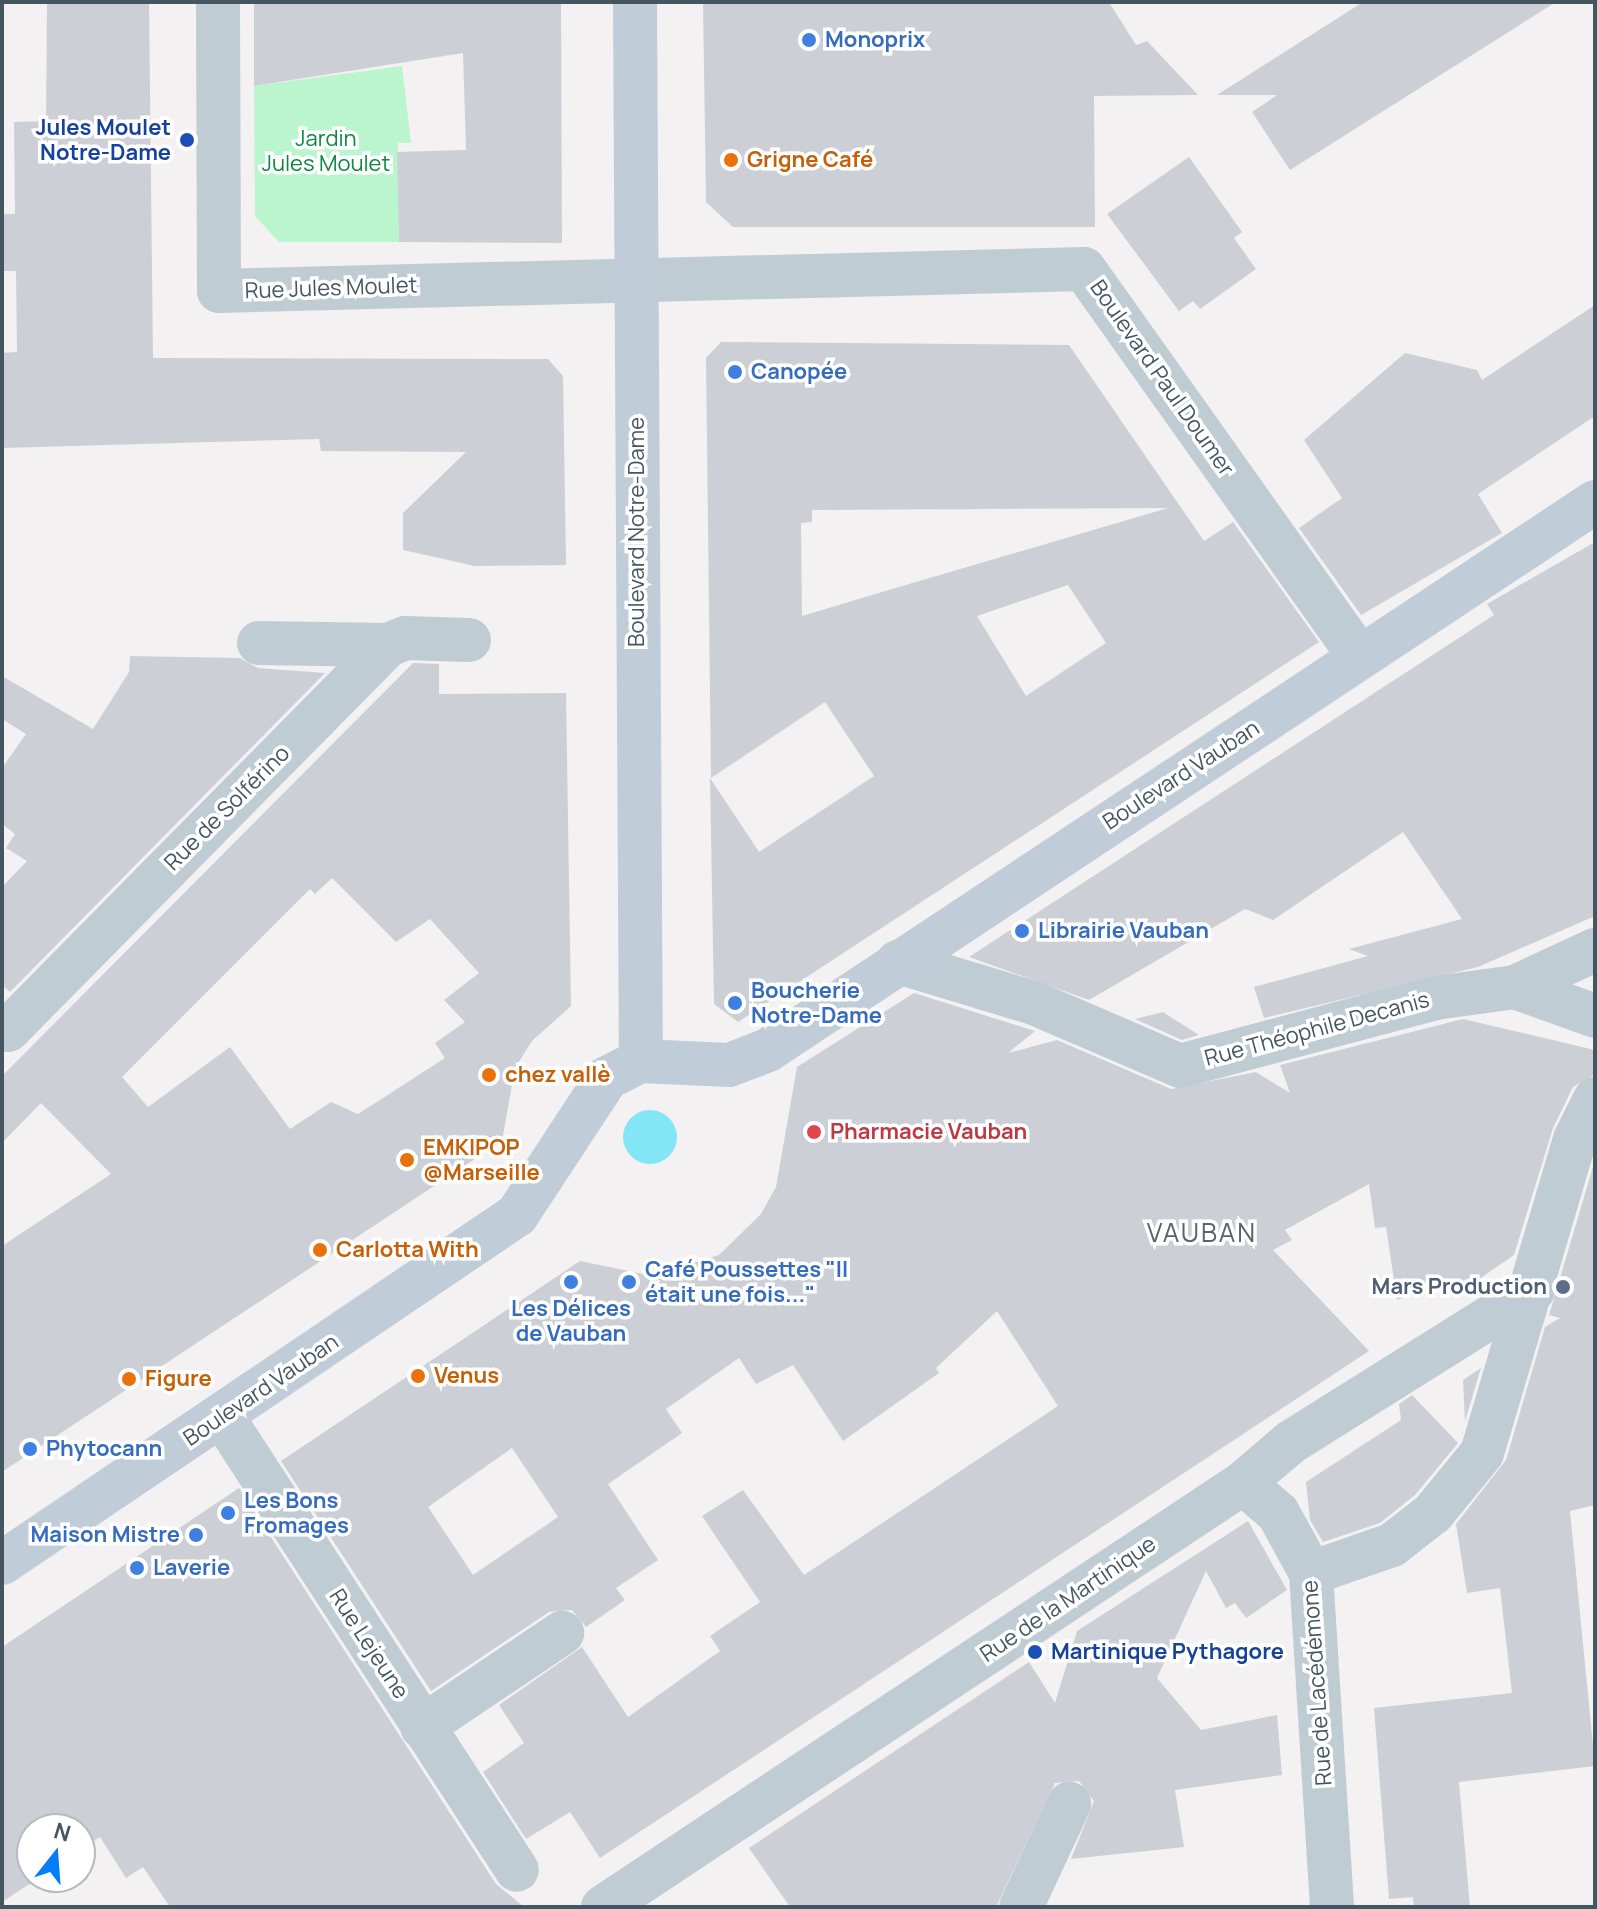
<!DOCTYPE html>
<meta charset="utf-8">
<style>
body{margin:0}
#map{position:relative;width:1597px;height:1909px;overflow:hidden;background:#f3f1f1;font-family:Manrope,sans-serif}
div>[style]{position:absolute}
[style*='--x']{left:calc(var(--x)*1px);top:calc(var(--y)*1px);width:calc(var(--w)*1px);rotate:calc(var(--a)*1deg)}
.green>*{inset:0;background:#bbf5ce}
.water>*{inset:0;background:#84e5f6}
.round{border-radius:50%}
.building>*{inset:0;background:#ccd0d6}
.street>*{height:44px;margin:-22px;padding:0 22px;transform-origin:22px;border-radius:22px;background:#c0ccd4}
.secondary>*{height:44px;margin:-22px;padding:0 22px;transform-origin:22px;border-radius:22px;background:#c0cdd9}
.dots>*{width:22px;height:22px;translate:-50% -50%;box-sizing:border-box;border:4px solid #fff;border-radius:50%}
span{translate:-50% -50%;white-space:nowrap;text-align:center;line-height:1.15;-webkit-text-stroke:7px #fff;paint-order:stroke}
.shop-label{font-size:22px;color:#366cbe;font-weight:700}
.left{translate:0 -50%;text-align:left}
.right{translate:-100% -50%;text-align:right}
.transit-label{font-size:22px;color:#164399;font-weight:700}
.park-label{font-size:22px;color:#0d8743}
.food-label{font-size:22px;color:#c56008;font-weight:700}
.street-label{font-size:22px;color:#465661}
.health-label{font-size:22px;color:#be3a42;font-weight:700}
.service-label{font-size:22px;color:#4e5e75;font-weight:700}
.quarter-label{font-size:26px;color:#5c6267;letter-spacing:2px}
.frame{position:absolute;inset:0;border:4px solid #465661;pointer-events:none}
.north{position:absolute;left:16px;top:1813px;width:80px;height:80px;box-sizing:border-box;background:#fff;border:2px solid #b5bbc0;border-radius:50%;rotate:17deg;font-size:22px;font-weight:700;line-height:32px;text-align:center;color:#465661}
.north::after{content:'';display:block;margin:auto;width:28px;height:36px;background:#047dfa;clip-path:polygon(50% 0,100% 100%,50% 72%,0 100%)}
</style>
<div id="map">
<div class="green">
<div style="clip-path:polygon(402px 66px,411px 143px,398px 143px,399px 242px,279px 242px,255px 216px,254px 86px)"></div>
</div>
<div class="water">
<div class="round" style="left:623px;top:1110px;width:54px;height:54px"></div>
</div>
<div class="building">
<div style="clip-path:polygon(47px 2px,149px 2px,153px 358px,548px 359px,563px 376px,566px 565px,475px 566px,403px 550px,403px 513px,466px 452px,321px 451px,319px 439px,2px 448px,2px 353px,17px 352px,16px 271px,2px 271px,2px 214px,15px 214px,14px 122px,46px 121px)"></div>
<div style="clip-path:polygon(254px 2px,561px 2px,562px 243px,399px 242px,397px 152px,466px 150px,463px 53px,254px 86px)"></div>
<div style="clip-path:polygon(703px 2px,1109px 2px,1136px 45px,1147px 41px,1198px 95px,1094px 96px,1095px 227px,733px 227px,706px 202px)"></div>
<div style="clip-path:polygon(1363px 2px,1556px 2px,1290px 170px,1252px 112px,1277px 95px,1217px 95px)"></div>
<div style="clip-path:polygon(1189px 157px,1242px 232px,1234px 238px,1256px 269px,1200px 309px,1193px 301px,1179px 311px,1107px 214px)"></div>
<div style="clip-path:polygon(1595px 305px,1595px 416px,1478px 494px,1502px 533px,1361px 615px,1299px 528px,1342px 498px,1304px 440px,1405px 353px,1477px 370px,1482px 380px)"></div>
<div style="clip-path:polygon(evenodd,721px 342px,1069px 345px,1204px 541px,1233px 522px,1319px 642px,738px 1022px,714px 1004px,710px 778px,759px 852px,874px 776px,825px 702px,711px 778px,706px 358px,721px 342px,1168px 508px,882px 592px,802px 616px,801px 523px,812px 522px,812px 510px,1168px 508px,721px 342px,1068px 585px,1106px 643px,1026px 696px,977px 616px,1068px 585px)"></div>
<div style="clip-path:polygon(1595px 542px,1595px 916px,1478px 967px,1264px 1018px,1254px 987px,1368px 956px,1349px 949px,1462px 919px,1403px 832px,1273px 920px,1245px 909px,1089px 1000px,969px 957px,1494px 615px,1487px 604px)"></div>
<div style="clip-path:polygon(130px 656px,240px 658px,258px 668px,325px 673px,10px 992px,2px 985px,2px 887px,27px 861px,6px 848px,15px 834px,2px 824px,2px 768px,26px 734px,2px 719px,2px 676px,93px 729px,129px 672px)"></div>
<div style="clip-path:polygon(evenodd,413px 663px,439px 664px,439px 694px,566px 693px,571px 1006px,532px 1041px,515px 1068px,502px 1141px,2px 1472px,2px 1246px,111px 1174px,41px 1103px,2px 1143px,2px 1076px,413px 663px,332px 878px,396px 942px,430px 919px,479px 973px,444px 1000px,465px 1022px,435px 1043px,445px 1058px,358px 1114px,331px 1102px,290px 1129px,230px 1047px,148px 1107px,122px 1077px,310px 889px,315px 894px,332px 878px)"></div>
<div style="clip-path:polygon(evenodd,914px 993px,1035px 1031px,1008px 1053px,1057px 1040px,1171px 1089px,1256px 1072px,1290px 1093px,1280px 1065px,1463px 1019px,1595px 1050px,1595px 1074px,1573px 1087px,1553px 1128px,1514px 1255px,1459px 1293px,1458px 1279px,1397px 1300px,1386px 1227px,1375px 1228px,1369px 1184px,1285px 1230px,1292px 1240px,1273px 1250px,1369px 1351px,600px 1858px,570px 1812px,526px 1839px,483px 1772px,524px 1743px,499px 1705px,582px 1647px,628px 1717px,720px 1651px,710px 1636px,760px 1602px,702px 1516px,743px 1490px,804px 1575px,1058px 1406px,997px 1311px,936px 1368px,939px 1373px,843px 1441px,793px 1365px,756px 1384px,739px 1358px,666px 1409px,682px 1433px,608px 1484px,658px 1560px,616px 1588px,625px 1600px,586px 1627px,572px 1610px,549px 1612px,431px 1691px,281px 1461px,580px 1261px,653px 1276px,719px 1255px,761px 1214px,776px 1187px,797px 1067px,914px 993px,512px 1448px,558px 1517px,473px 1575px,428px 1507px,512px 1448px)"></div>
<div style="clip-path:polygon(1163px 1012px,1199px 1035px,1182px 1040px,1135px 1019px)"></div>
<div style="clip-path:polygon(1595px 1160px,1595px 1505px,1570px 1511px,1595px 1766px,1459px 1782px,1470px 1907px,1414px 1907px,1413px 1897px,1389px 1899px,1374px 1708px,1512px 1693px,1500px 1588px,1467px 1593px,1456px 1524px,1506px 1460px,1545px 1327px,1560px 1318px,1549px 1315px)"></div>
<div style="clip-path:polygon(1481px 1368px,1465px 1421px,1463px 1380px)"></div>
<div style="clip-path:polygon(1412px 1395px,1458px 1443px,1415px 1495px,1380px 1523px,1323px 1542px,1310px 1520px,1306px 1482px,1401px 1420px,1399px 1404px)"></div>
<div style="clip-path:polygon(239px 1488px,496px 1884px,524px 1907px,170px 1907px,143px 1867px,126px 1878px,100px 1837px,80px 1850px,80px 1829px,32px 1829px,32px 1877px,40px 1877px,2px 1902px,2px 1647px)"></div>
<div style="clip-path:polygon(1248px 1521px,1287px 1590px,1246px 1618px,1235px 1603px,1226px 1608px,1206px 1571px,1157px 1678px,1201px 1730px,1277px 1715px,1282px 1775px,1175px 1790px,1184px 1847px,1071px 1859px,1094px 1801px,1079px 1781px,1055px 1783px,996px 1907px,790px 1907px,749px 1848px,1029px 1662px,1055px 1703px,1077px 1631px)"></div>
</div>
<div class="street">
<div style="--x:218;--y:2;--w:289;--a:89.8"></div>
<div style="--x:219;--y:291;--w:865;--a:-1.46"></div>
<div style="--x:1084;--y:269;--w:476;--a:54.6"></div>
<div style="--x:259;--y:643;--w:129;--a:0.9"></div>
<div style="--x:898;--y:962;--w:142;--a:16.8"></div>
<div style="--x:1034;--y:1003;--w:159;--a:23.3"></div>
<div style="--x:1180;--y:1066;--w:264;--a:-14.9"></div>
<div style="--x:1435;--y:998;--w:81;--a:-7.8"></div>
<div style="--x:1515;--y:987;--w:85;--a:19.9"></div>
<div style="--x:1515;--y:987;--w:88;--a:-24.8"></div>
<div style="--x:2;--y:1024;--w:8;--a:45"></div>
<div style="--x:8;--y:1030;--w:541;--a:-45.37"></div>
<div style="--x:388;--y:645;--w:18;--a:-22"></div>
<div style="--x:405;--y:638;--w:64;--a:1.8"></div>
<div style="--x:222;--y:1416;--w:541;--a:56.99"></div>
<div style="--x:1243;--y:1483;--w:46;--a:40.6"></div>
<div style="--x:1278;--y:1513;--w:68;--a:61.2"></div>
<div style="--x:1311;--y:1573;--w:335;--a:86.4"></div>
<div style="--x:1311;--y:1573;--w:86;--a:-19.1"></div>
<div style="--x:1392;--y:1545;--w:52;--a:-38"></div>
<div style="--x:1433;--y:1513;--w:77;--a:-50.8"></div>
<div style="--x:1482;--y:1453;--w:327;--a:-73.5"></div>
<div style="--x:1575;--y:1139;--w:45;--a:-63.4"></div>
<div style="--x:422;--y:1727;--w:169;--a:-33.9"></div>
<div style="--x:603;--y:1907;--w:768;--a:-33.52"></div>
<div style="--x:1243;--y:1483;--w:63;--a:-40.5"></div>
<div style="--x:1291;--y:1442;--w:286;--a:-32.1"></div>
<div style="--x:1021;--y:1907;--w:114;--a:-65"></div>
</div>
<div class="secondary">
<div style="--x:635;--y:2;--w:1059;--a:89.68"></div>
<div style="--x:2;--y:1563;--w:622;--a:-34.05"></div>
<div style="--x:517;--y:1215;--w:164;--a:-56.7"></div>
<div style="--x:607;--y:1078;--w:38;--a:-27"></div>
<div style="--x:641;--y:1061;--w:88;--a:2.6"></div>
<div style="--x:729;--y:1065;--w:42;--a:-21"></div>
<div style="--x:768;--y:1050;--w:992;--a:-33.53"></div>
</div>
<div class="dots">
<div style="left:809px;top:40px;background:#3f7fe0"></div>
<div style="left:187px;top:140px;background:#1a4fb4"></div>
<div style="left:731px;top:160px;background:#e8710a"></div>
<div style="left:735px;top:372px;background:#3f7fe0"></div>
<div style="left:1022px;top:931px;background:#3f7fe0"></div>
<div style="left:735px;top:1003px;background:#3f7fe0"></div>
<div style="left:489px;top:1075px;background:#e8710a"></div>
<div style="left:814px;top:1132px;background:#e0444e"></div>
<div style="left:407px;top:1160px;background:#e8710a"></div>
<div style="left:320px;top:1250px;background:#e8710a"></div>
<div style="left:571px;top:1282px;background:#3f7fe0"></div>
<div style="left:629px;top:1282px;background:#3f7fe0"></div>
<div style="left:1563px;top:1287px;background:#5c6f8a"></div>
<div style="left:418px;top:1376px;background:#e8710a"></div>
<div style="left:129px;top:1379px;background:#e8710a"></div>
<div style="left:30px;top:1449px;background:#3f7fe0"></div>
<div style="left:228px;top:1513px;background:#3f7fe0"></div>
<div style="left:196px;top:1535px;background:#3f7fe0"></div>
<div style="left:137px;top:1568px;background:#3f7fe0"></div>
<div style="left:1035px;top:1652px;background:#1a4fb4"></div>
</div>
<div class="shop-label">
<span class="left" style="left:825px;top:40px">Monoprix</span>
<span class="left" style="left:751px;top:372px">Canopée</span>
<span class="left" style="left:1038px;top:931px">Librairie Vauban</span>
<span class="left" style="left:751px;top:1003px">Boucherie<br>Notre-Dame</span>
<span class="left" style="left:645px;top:1282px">Café Poussettes "Il<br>était une fois..."</span>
<span style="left:571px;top:1321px">Les Délices<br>de Vauban</span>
<span class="left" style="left:46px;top:1449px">Phytocann</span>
<span class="left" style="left:244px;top:1513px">Les Bons<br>Fromages</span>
<span class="right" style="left:180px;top:1535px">Maison Mistre</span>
<span class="left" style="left:153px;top:1568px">Laverie</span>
</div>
<div class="transit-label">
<span class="right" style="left:171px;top:140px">Jules Moulet<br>Notre-Dame</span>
<span class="left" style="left:1051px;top:1652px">Martinique Pythagore</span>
</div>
<div class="park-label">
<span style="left:326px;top:151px">Jardin<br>Jules Moulet</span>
</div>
<div class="food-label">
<span class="left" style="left:747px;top:160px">Grigne Café</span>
<span class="left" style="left:505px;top:1075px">chez vallè</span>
<span class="left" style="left:423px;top:1160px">EMKIPOP<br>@Marseille</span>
<span class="left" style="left:336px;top:1250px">Carlotta With</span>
<span class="left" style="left:434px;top:1376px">Venus</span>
<span class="left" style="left:145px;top:1379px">Figure</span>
</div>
<div class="street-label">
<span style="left:331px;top:288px;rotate:-2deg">Rue Jules Moulet</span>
<span style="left:1162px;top:378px;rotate:55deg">Boulevard Paul Doumer</span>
<span style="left:637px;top:532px;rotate:-90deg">Boulevard Notre-Dame</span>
<span style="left:1181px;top:775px;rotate:-33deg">Boulevard Vauban</span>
<span style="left:227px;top:808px;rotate:-45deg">Rue de Solférino</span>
<span style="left:1317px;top:1029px;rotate:-15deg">Rue Théophile Decanis</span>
<span style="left:261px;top:1390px;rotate:-34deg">Boulevard Vauban</span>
<span style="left:1068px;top:1599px;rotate:-34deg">Rue de la Martinique</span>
<span style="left:369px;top:1644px;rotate:57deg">Rue Lejeune</span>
<span style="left:1317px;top:1683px;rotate:-94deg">Rue de Lacédémone</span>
</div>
<div class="health-label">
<span class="left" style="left:830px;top:1132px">Pharmacie Vauban</span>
</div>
<div class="service-label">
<span class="right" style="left:1547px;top:1287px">Mars Production</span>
</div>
<div class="quarter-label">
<span style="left:1202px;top:1233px">VAUBAN</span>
</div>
<div class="frame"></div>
<div class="north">N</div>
</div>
